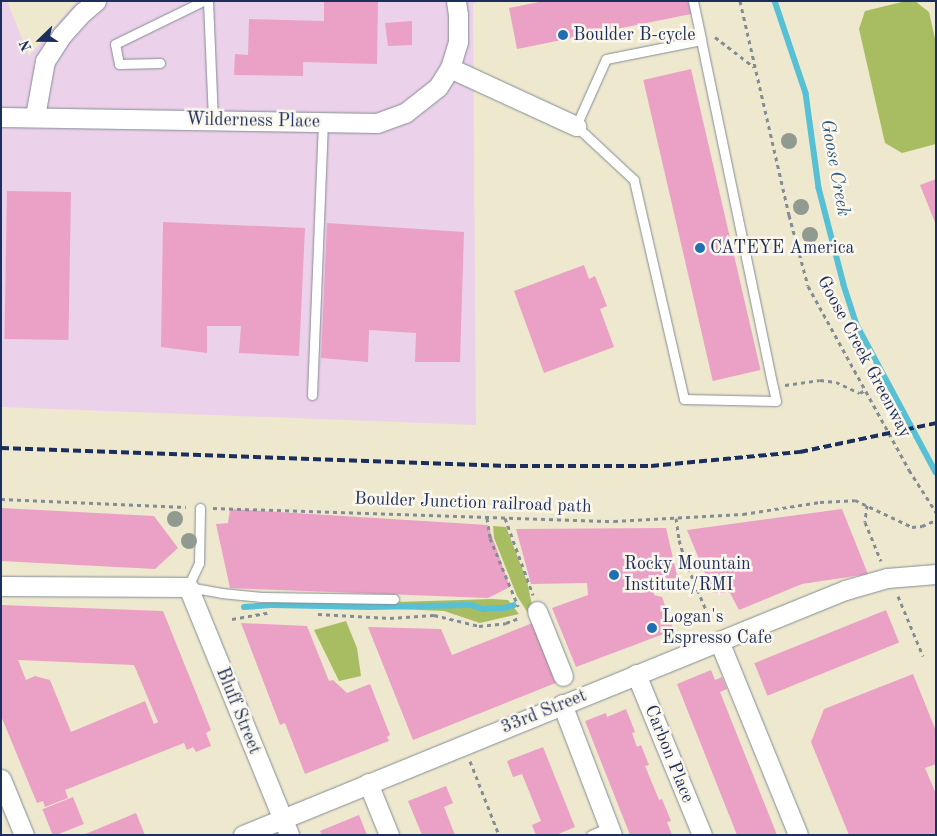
<!DOCTYPE html>
<style>
body{margin:0}
#map{position:relative;width:937px;height:836px;overflow:hidden;background:#eee9ce;font-family:"Old Standard TT",serif}
div>[style]{position:absolute}
[style*='--x']{left:calc(var(--x)*1px);top:calc(var(--y)*1px);width:calc(var(--w)*1px);rotate:calc(var(--a)*1deg)}
.built>*{inset:0;background:#ecd1ea}
.green>*{inset:0;background:#a8bd61}
.stream>*{height:5.5px;margin:-2.75px;padding:0 2.75px;transform-origin:2.75px;border-radius:2.75px;background:#57c0d4}
.building>*{inset:0;background:#eaa1c5;transform-origin:0 0}
.path>*{height:3px;margin-top:-1.5px;transform-origin:0;background:repeating-linear-gradient(90deg,#848c96 0 4px,transparent 0 8px)}
.roads{filter:drop-shadow(0 0 1px #848c96) drop-shadow(0 0 1px #848c96)}
.lane>*{height:9px;margin:-4.5px;padding:0 4.5px;transform-origin:4.5px;border-radius:4.5px;background:#fff}
.street>*{height:19px;margin:-9.5px;padding:0 9.5px;transform-origin:9.5px;border-radius:9.5px;background:#fff}
.rail>*{height:4px;margin-top:-2px;transform-origin:0;background:repeating-linear-gradient(90deg,#1b2f5e 0 8px,transparent 0 12px)}
.trees>*{width:16px;height:16px;margin:-8px;border-radius:50%;background:#919a91}
.dots>*{width:14px;height:14px;translate:-50% -50%;box-sizing:border-box;border:2px solid #fbf7ec;border-radius:50%}
span{translate:-50% -50%;white-space:nowrap;text-align:center;line-height:1.15;-webkit-text-stroke:5px #fbf7ec;paint-order:stroke}
.poi-label{font-size:18px;color:#1b2f5e}
.left{translate:0 -50%;text-align:left}
.street-label{font-size:18px;color:#1b2f5e}
.water-label{font-size:19px;color:#2d5a81;font-style:italic}
.frame{position:absolute;inset:0;border:2px solid #1b2f5e;pointer-events:none}
.north{position:absolute;left:15px;top:15px;width:50px;height:50px;-webkit-text-stroke:4px #fbf7ec;paint-order:stroke;rotate:248deg;font-size:14px;font-weight:700;line-height:20px;text-align:center;color:#1b2f5e}
.north::after{content:'';display:block;margin:auto;width:18px;height:22px;background:#1b2f5e;clip-path:polygon(50% 0,100% 100%,50% 72%,0 100%)}
</style>
<div id="map">
<div class="built">
<div style="clip-path:polygon(1px 1px,7px 1px,29px 56px,77px 1px,479px 1px,473px 4px,476px 425px,1px 407px)"></div>
</div>
<div class="green">
<div style="clip-path:polygon(906px 1px,915px 1px,929px 12px,936px 43px,936px 144px,902px 153px,885px 143px,859px 29px,865px 11px)"></div>
<div style="clip-path:polygon(493px 526px,506px 527px,527px 581px,533px 610px,528px 613px,517px 596px,494px 538px)"></div>
<div style="clip-path:polygon(492px 599px,508px 600px,519px 614px,480px 623px,444px 611px,397px 609px,396px 602px)"></div>
<div style="clip-path:polygon(346px 621px,357px 648px,361px 676px,339px 681px,314px 630px)"></div>
</div>
<div class="stream">
<div style="--x:775;--y:1;--w:97;--a:71.4"></div>
<div style="--x:806;--y:93;--w:96;--a:82.2"></div>
<div style="--x:819;--y:188;--w:100;--a:75.5"></div>
<div style="--x:844;--y:285;--w:40;--a:72"></div>
<div style="--x:856;--y:323;--w:169;--a:61.8"></div>
<div style="--x:244;--y:607;--w:30;--a:-4"></div>
<div style="--x:274;--y:605;--w:95;--a:1.2"></div>
<div style="--x:369;--y:607;--w:102;--a:-1.1"></div>
<div style="--x:471;--y:605;--w:13;--a:18"></div>
<div style="--x:483;--y:609;--w:22;--a:-3"></div>
<div style="--x:505;--y:608;--w:9;--a:-18"></div>
</div>
<div class="building">
<div style="clip-path:polygon(324px 1px,378px 1px,377px 64px,303px 62px,303px 76px,234px 75px,235px 54px,248px 55px,249px 19px,324px 21px)"></div>
<div style="clip-path:polygon(544px 1px,688px 1px,691px 14px,517px 49px,509px 8px)"></div>
<div style="clip-path:polygon(412px 21px,412px 45px,388px 46px,385px 23px)"></div>
<div style="left:691px;top:69px;width:309px;height:49px;rotate:77deg"></div>
<div style="clip-path:polygon(936px 179px,936px 225px,920px 185px)"></div>
<div style="left:7px;top:191px;width:64px;height:148px;rotate:1deg"></div>
<div style="clip-path:polygon(163px 222px,305px 228px,299px 356px,239px 353px,241px 326px,207px 326px,207px 353px,161px 347px)"></div>
<div style="clip-path:polygon(327px 223px,464px 232px,460px 362px,415px 362px,416px 333px,369px 330px,368px 362px,321px 358px)"></div>
<div style="clip-path:polygon(584px 265px,589px 279px,595px 276px,607px 306px,600px 309px,614px 347px,544px 373px,514px 291px)"></div>
<div style="clip-path:polygon(1px 508px,154px 516px,178px 548px,155px 569px,1px 561px)"></div>
<div style="clip-path:polygon(230px 509px,488px 525px,510px 587px,488px 598px,230px 588px,216px 524px,228px 523px)"></div>
<div style="clip-path:polygon(842px 509px,868px 574px,802px 584px,739px 610px,730px 593px,713px 593px,687px 530px)"></div>
<div style="clip-path:polygon(666px 528px,679px 584px,653px 584px,654px 595px,662px 597px,674px 630px,576px 667px,552px 608px,588px 595px,587px 583px,531px 584px,516px 529px)"></div>
<div style="clip-path:polygon(evenodd,1px 605px,163px 611px,211px 730px,206px 733px,211px 746px,196px 752px,193px 747px,187px 750px,184px 743px,65px 790px,68px 798px,45px 807px,43px 801px,37px 803px,1px 716px,1px 605px,18px 660px,134px 665px,158px 722px,154px 724px,145px 701px,71px 732px,50px 680px,35px 676px,26px 680px,18px 660px)"></div>
<div style="left:886px;top:610px;width:35px;height:142px;rotate:68deg"></div>
<div style="clip-path:polygon(535px 622px,558px 682px,413px 740px,368px 627px,441px 629px,452px 655px)"></div>
<div style="clip-path:polygon(241px 623px,307px 626px,329px 681px,333px 680px,347px 693px,370px 684px,390px 735px,387px 737px,389px 741px,305px 774px,285px 723px,280px 725px)"></div>
<div style="clip-path:polygon(711px 670px,715px 680px,722px 677px,727px 689px,720px 692px,777px 835px,737px 835px,677px 684px)"></div>
<div style="clip-path:polygon(913px 674px,936px 731px,936px 764px,925px 768px,936px 794px,936px 835px,849px 835px,811px 742px,824px 709px)"></div>
<div style="clip-path:polygon(626px 709px,635px 732px,632px 733px,637px 747px,641px 745px,649px 765px,645px 766px,659px 800px,662px 799px,671px 821px,667px 822px,672px 835px,630px 835px,585px 721px,606px 713px,607px 717px)"></div>
<div style="clip-path:polygon(543px 747px,575px 827px,556px 835px,536px 835px,532px 825px,541px 821px,522px 774px,513px 777px,507px 761px)"></div>
<div style="clip-path:polygon(446px 786px,453px 803px,444px 807px,455px 835px,422px 835px,408px 801px)"></div>
<div style="left:73px;top:797px;width:29px;height:33px;rotate:68deg"></div>
<div style="clip-path:polygon(136px 813px,145px 835px,83px 835px)"></div>
<div style="clip-path:polygon(359px 815px,367px 835px,322px 835px,320px 831px)"></div>
</div>
<div class="path">
<div style="--x:740;--y:1;--w:220;--a:77.1"></div>
<div style="--x:789;--y:215;--w:73;--a:75"></div>
<div style="--x:808;--y:286;--w:210;--a:61.2"></div>
<div style="--x:909;--y:470;--w:50;--a:57.3"></div>
<div style="--x:715;--y:37;--w:49;--a:37.6"></div>
<div style="--x:785;--y:385;--w:35;--a:-8"></div>
<div style="--x:820;--y:380;--w:16;--a:7"></div>
<div style="--x:836;--y:382;--w:26;--a:25"></div>
<div style="--x:860;--y:393;--w:6;--a:-31"></div>
<div style="--x:1;--y:499;--w:185;--a:2.5"></div>
<div style="--x:867;--y:505;--w:17;--a:97"></div>
<div style="--x:865;--y:522;--w:42;--a:67.7"></div>
<div style="--x:213;--y:508;--w:401;--a:1.9"></div>
<div style="--x:614;--y:521;--w:129;--a:-3.1"></div>
<div style="--x:743;--y:514;--w:78;--a:-8.9"></div>
<div style="--x:820;--y:502;--w:35;--a:-3"></div>
<div style="--x:855;--y:500;--w:63;--a:25.3"></div>
<div style="--x:912;--y:527;--w:10;--a:-6"></div>
<div style="--x:922;--y:526;--w:15;--a:-23"></div>
<div style="--x:487;--y:518;--w:20;--a:81"></div>
<div style="--x:490;--y:538;--w:74;--a:67.6"></div>
<div style="--x:505;--y:518;--w:82;--a:70"></div>
<div style="--x:676;--y:518;--w:22;--a:82"></div>
<div style="--x:679;--y:540;--w:21;--a:73"></div>
<div style="--x:685;--y:560;--w:62;--a:67.2"></div>
<div style="--x:898;--y:596;--w:65;--a:67.4"></div>
<div style="--x:318;--y:614;--w:72;--a:3.2"></div>
<div style="--x:390;--y:618;--w:44;--a:-3.9"></div>
<div style="--x:434;--y:615;--w:46;--a:13.7"></div>
<div style="--x:479;--y:626;--w:27;--a:-6"></div>
<div style="--x:506;--y:623;--w:14;--a:-21"></div>
<div style="--x:232;--y:619;--w:39;--a:-10"></div>
<div style="--x:470;--y:761;--w:79;--a:68.6"></div>
</div>
<div class="roads">
<div class="lane">
<div style="--x:208;--y:1;--w:119;--a:87.6"></div>
<div style="--x:693;--y:1;--w:40;--a:78"></div>
<div style="--x:701;--y:40;--w:354;--a:78.3"></div>
<div style="--x:773;--y:387;--w:14;--a:78"></div>
<div style="--x:776;--y:401;--w:92;--a:-178.8"></div>
<div style="--x:684;--y:399;--w:225;--a:-102.9"></div>
<div style="--x:634;--y:180;--w:79;--a:-137"></div>
<div style="--x:576;--y:126;--w:73;--a:-65.9"></div>
<div style="--x:606;--y:59;--w:97;--a:-11.3"></div>
<div style="--x:160;--y:63;--w:41;--a:178.6"></div>
<div style="--x:119;--y:64;--w:20;--a:-101"></div>
<div style="--x:115;--y:44;--w:98;--a:-26"></div>
<div style="--x:312;--y:395;--w:273;--a:-87.7"></div>
<div style="--x:200;--y:508;--w:55;--a:91"></div>
<div style="--x:199;--y:563;--w:26;--a:115"></div>
<div style="--x:188;--y:587;--w:34;--a:10"></div>
<div style="--x:221;--y:593;--w:41;--a:5.6"></div>
<div style="--x:262;--y:597;--w:132;--a:0.9"></div>
<div style="--x:591;--y:835;--w:20;--a:-24"></div>
</div>
<div class="street">
<div style="--x:450;--y:68;--w:139;--a:24.7"></div>
<div style="--x:35;--y:116;--w:56;--a:-79.7"></div>
<div style="--x:45;--y:61;--w:31;--a:-57"></div>
<div style="--x:62;--y:35;--w:31;--a:-48"></div>
<div style="--x:83;--y:12;--w:17;--a:-40"></div>
<div style="--x:1;--y:117;--w:376;--a:0.9"></div>
<div style="--x:377;--y:123;--w:30;--a:-20"></div>
<div style="--x:405;--y:113;--w:42;--a:-38.2"></div>
<div style="--x:438;--y:87;--w:22;--a:-58"></div>
<div style="--x:450;--y:68;--w:28;--a:-73"></div>
<div style="--x:458;--y:41;--w:26;--a:-90"></div>
<div style="--x:458;--y:15;--w:14;--a:-98"></div>
<div style="--x:1;--y:586;--w:187;--a:0.3"></div>
<div style="--x:188;--y:587;--w:268;--a:67.8"></div>
<div style="--x:537;--y:611;--w:70;--a:68.2"></div>
<div style="--x:719;--y:641;--w:209;--a:67.8"></div>
<div style="--x:636;--y:674;--w:174;--a:67.7"></div>
<div style="--x:562;--y:704;--w:140;--a:69.1"></div>
<div style="--x:1;--y:779;--w:61;--a:67.7"></div>
<div style="--x:368;--y:783;--w:56;--a:68"></div>
<div style="--x:243;--y:835;--w:650;--a:-22.15"></div>
<div style="--x:845;--y:590;--w:44;--a:-15.9"></div>
<div style="--x:887;--y:578;--w:49;--a:-4.7"></div>
</div>
</div>
<div class="rail">
<div style="--x:1;--y:448;--w:507;--a:2.03"></div>
<div style="--x:508;--y:466;--w:143;--a:0"></div>
<div style="--x:651;--y:466;--w:150;--a:-5.4"></div>
<div style="--x:800;--y:452;--w:139;--a:-12"></div>
</div>
<div class="trees">
<div style="left:789px;top:141px"></div>
<div style="left:801px;top:207px"></div>
<div style="left:810px;top:235px"></div>
<div style="left:175px;top:519px"></div>
<div style="left:189px;top:541px"></div>
</div>
<div class="dots">
<div style="left:563px;top:35px;background:#1f6fb2"></div>
<div style="left:700px;top:248px;background:#1f6fb2"></div>
<div style="left:614px;top:575px;background:#1f6fb2"></div>
<div style="left:652px;top:628px;background:#1f6fb2"></div>
</div>
<div class="poi-label">
<span class="left" style="left:573px;top:35px">Boulder B-cycle</span>
<span class="left" style="left:710px;top:248px">CATEYE America</span>
<span class="left" style="left:624px;top:575px">Rocky Mountain<br>Institute/RMI</span>
<span class="left" style="left:662px;top:628px">Logan's<br>Espresso Cafe</span>
</div>
<div class="street-label">
<span style="left:253px;top:121px;rotate:1deg">Wilderness Place</span>
<span style="left:864px;top:357px;rotate:62deg">Goose Creek Greenway</span>
<span style="left:473px;top:503px;rotate:2deg">Boulder Junction railroad path</span>
<span style="left:238px;top:711px;rotate:68deg">Bluff Street</span>
<span style="left:544px;top:712px;rotate:-22deg">33rd Street</span>
<span style="left:669px;top:754px;rotate:68deg">Carbon Place</span>
</div>
<div class="water-label">
<span style="left:834px;top:168px;rotate:80deg">Goose Creek</span>
</div>
<div class="frame"></div>
<div class="north">N</div>
</div>
